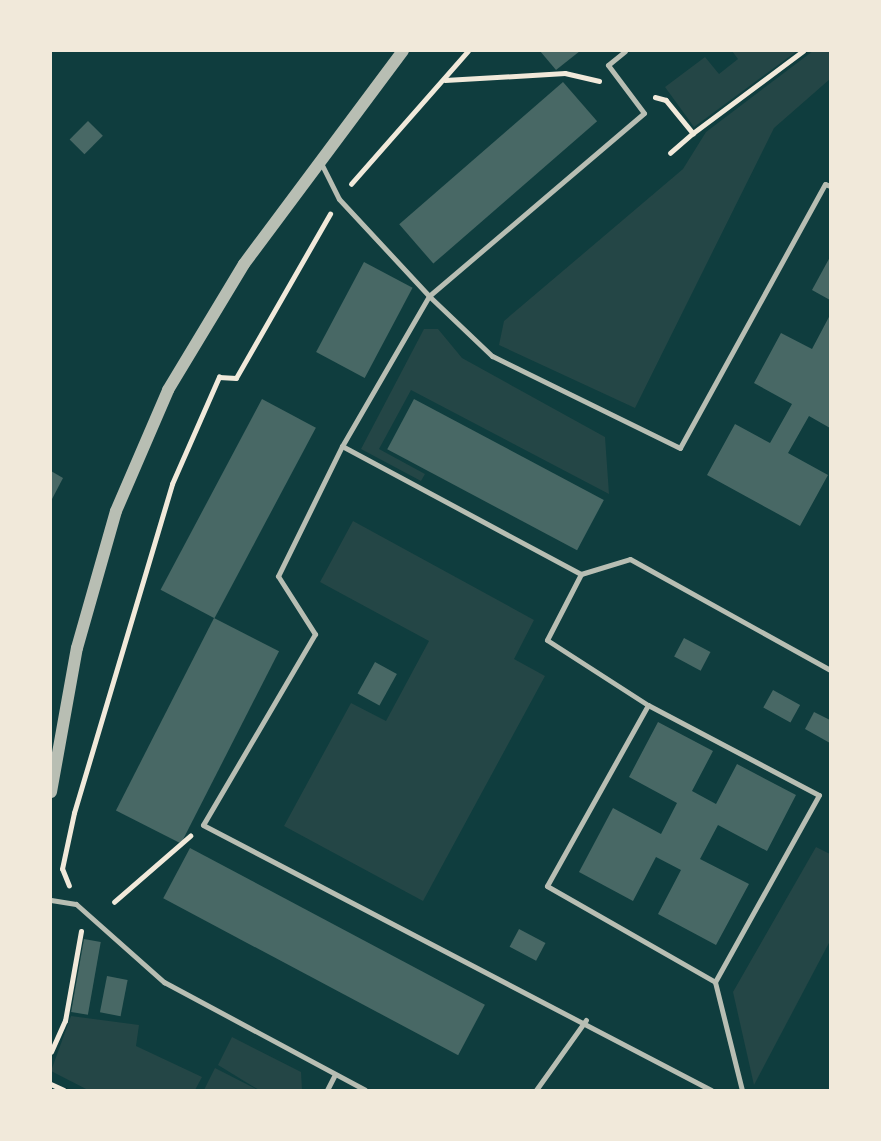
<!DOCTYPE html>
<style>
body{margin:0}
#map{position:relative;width:881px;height:1141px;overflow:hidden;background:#0f3d3e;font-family:"Source Sans 3",sans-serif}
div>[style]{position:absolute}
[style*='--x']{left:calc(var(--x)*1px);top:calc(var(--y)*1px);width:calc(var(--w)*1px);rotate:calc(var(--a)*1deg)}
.green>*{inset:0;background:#244646}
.building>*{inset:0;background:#486865;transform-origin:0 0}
.path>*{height:4.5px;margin:-2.25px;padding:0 2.25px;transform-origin:2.25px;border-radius:2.25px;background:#f1e9da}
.service>*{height:5px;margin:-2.5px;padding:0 2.5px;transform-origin:2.5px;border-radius:2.5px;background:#b8beb3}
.tertiary>*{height:12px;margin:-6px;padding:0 6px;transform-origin:6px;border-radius:6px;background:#b8beb3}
span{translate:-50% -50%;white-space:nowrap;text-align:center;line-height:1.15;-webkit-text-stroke:5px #f1e9da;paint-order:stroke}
.frame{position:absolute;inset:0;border:52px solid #f1e9da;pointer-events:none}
</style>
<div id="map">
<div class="green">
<div style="clip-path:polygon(732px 51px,797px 51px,694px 127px,665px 87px,705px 57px,719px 74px,738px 59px)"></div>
<div style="clip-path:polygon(813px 51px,830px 51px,830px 79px,774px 128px,635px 408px,499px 345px,504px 321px,683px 169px,706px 132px)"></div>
<div style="clip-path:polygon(424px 329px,438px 329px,462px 358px,605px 437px,609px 494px,411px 390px,379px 449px,425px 474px,421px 481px,361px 449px)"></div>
<div style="clip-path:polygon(353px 521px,534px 620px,514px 659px,545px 676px,423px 901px,284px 826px,351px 703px,386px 721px,429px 641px,320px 582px)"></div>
<div style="clip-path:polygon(816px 847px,830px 854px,830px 941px,754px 1085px,733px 992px)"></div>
<div style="clip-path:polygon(71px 1016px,139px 1025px,136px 1046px,202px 1077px,195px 1090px,88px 1090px,51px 1071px)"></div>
<div style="clip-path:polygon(232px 1037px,301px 1072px,302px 1090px,259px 1090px,218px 1065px)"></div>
<div style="clip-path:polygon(215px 1068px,256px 1089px,255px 1090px,204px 1090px)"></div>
</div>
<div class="building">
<div style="clip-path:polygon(540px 51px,580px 51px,556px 70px)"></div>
<div style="left:563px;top:82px;width:52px;height:217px;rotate:49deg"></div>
<div style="left:88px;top:121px;width:21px;height:26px;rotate:45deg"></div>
<div style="clip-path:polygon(830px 257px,830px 300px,812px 290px)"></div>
<div style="left:364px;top:262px;width:55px;height:102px;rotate:28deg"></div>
<div style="clip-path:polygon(830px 315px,830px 428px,809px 416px,788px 453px,828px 475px,800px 526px,707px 475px,735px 424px,770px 443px,792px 404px,754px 383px,781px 333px,812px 349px)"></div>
<div style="left:262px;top:399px;width:61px;height:216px;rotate:28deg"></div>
<div style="left:414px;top:399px;width:215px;height:57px;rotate:28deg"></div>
<div style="clip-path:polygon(51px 471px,63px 478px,51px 501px)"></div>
<div style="left:214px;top:618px;width:73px;height:216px;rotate:27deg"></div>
<div style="left:684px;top:638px;width:30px;height:21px;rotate:28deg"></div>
<div style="left:375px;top:662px;width:25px;height:36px;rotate:29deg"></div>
<div style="left:773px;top:690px;width:31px;height:20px;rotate:29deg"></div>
<div style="clip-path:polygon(814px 712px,830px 720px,830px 743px,805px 729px)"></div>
<div style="clip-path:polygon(658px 722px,713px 751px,692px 791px,716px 804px,737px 764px,796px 795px,767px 851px,718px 825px,700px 859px,749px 884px,716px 945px,658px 914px,681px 870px,656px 857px,633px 901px,579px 872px,613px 808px,661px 834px,677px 803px,629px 777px)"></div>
<div style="left:190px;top:848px;width:334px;height:57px;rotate:28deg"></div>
<div style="left:519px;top:929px;width:30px;height:20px;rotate:28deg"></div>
<div style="left:84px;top:939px;width:17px;height:74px;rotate:10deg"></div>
<div style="left:107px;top:976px;width:21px;height:37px;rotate:11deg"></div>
</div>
<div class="path">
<div style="--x:445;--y:80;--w:120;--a:-3.3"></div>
<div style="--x:565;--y:73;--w:35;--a:13"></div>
<div style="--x:655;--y:97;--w:11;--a:15"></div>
<div style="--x:666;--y:100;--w:43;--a:50.7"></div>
<div style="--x:693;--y:133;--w:137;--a:-36.7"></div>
<div style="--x:670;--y:153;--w:30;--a:-41"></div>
<div style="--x:351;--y:184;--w:177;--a:-48.7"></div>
<div style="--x:69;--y:886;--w:18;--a:-112"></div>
<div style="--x:62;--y:869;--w:57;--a:-77.9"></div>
<div style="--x:74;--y:813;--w:343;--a:-73.4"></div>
<div style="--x:172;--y:484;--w:117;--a:-66.3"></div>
<div style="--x:219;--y:377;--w:17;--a:3"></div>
<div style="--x:236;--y:378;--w:189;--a:-60.2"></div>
<div style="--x:114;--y:902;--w:101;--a:-41"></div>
<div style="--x:51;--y:1052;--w:34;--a:-66"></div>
<div style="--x:65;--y:1021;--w:91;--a:-79.9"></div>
<div style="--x:51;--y:1084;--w:14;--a:25"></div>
</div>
<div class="service">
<div style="--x:320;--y:161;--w:42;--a:63.4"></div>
<div style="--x:339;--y:199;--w:132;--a:47.1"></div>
<div style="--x:429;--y:296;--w:282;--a:-40.4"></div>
<div style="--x:644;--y:113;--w:60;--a:-126.9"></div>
<div style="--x:608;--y:65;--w:22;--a:-39"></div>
<div style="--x:830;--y:186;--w:5;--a:-158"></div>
<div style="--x:825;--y:184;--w:301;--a:118.8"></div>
<div style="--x:680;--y:448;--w:209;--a:-153.9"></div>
<div style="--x:492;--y:356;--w:87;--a:-136.4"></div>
<div style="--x:429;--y:296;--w:173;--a:120.1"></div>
<div style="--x:342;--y:446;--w:271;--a:28.2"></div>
<div style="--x:581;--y:574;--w:51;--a:-17"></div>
<div style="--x:630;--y:559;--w:229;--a:29"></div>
<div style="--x:342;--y:446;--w:145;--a:116.2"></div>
<div style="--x:278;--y:576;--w:69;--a:57.5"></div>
<div style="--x:315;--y:634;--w:221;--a:120.4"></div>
<div style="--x:203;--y:825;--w:573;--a:27.55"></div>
<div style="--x:581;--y:574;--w:74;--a:117.3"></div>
<div style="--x:547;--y:640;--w:120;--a:32.8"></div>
<div style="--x:648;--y:705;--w:207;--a:119.2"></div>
<div style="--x:547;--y:886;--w:193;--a:29.7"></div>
<div style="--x:715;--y:982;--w:111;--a:76"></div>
<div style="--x:648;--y:705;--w:193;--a:27.8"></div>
<div style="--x:819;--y:795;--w:214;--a:119.1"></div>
<div style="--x:51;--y:900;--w:25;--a:9"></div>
<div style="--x:76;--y:904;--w:118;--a:41.6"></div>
<div style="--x:164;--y:982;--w:228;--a:28.2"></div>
<div style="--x:327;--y:1090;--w:16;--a:-63"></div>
<div style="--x:536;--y:1090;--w:86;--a:-54.5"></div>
</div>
<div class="tertiary">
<div style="--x:51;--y:792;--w:146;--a:-79.8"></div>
<div style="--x:77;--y:648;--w:142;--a:-74.1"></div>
<div style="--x:116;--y:511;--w:132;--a:-66.7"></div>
<div style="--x:168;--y:390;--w:147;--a:-58.9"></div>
<div style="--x:244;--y:264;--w:266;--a:-53.3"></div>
</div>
<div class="frame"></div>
</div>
